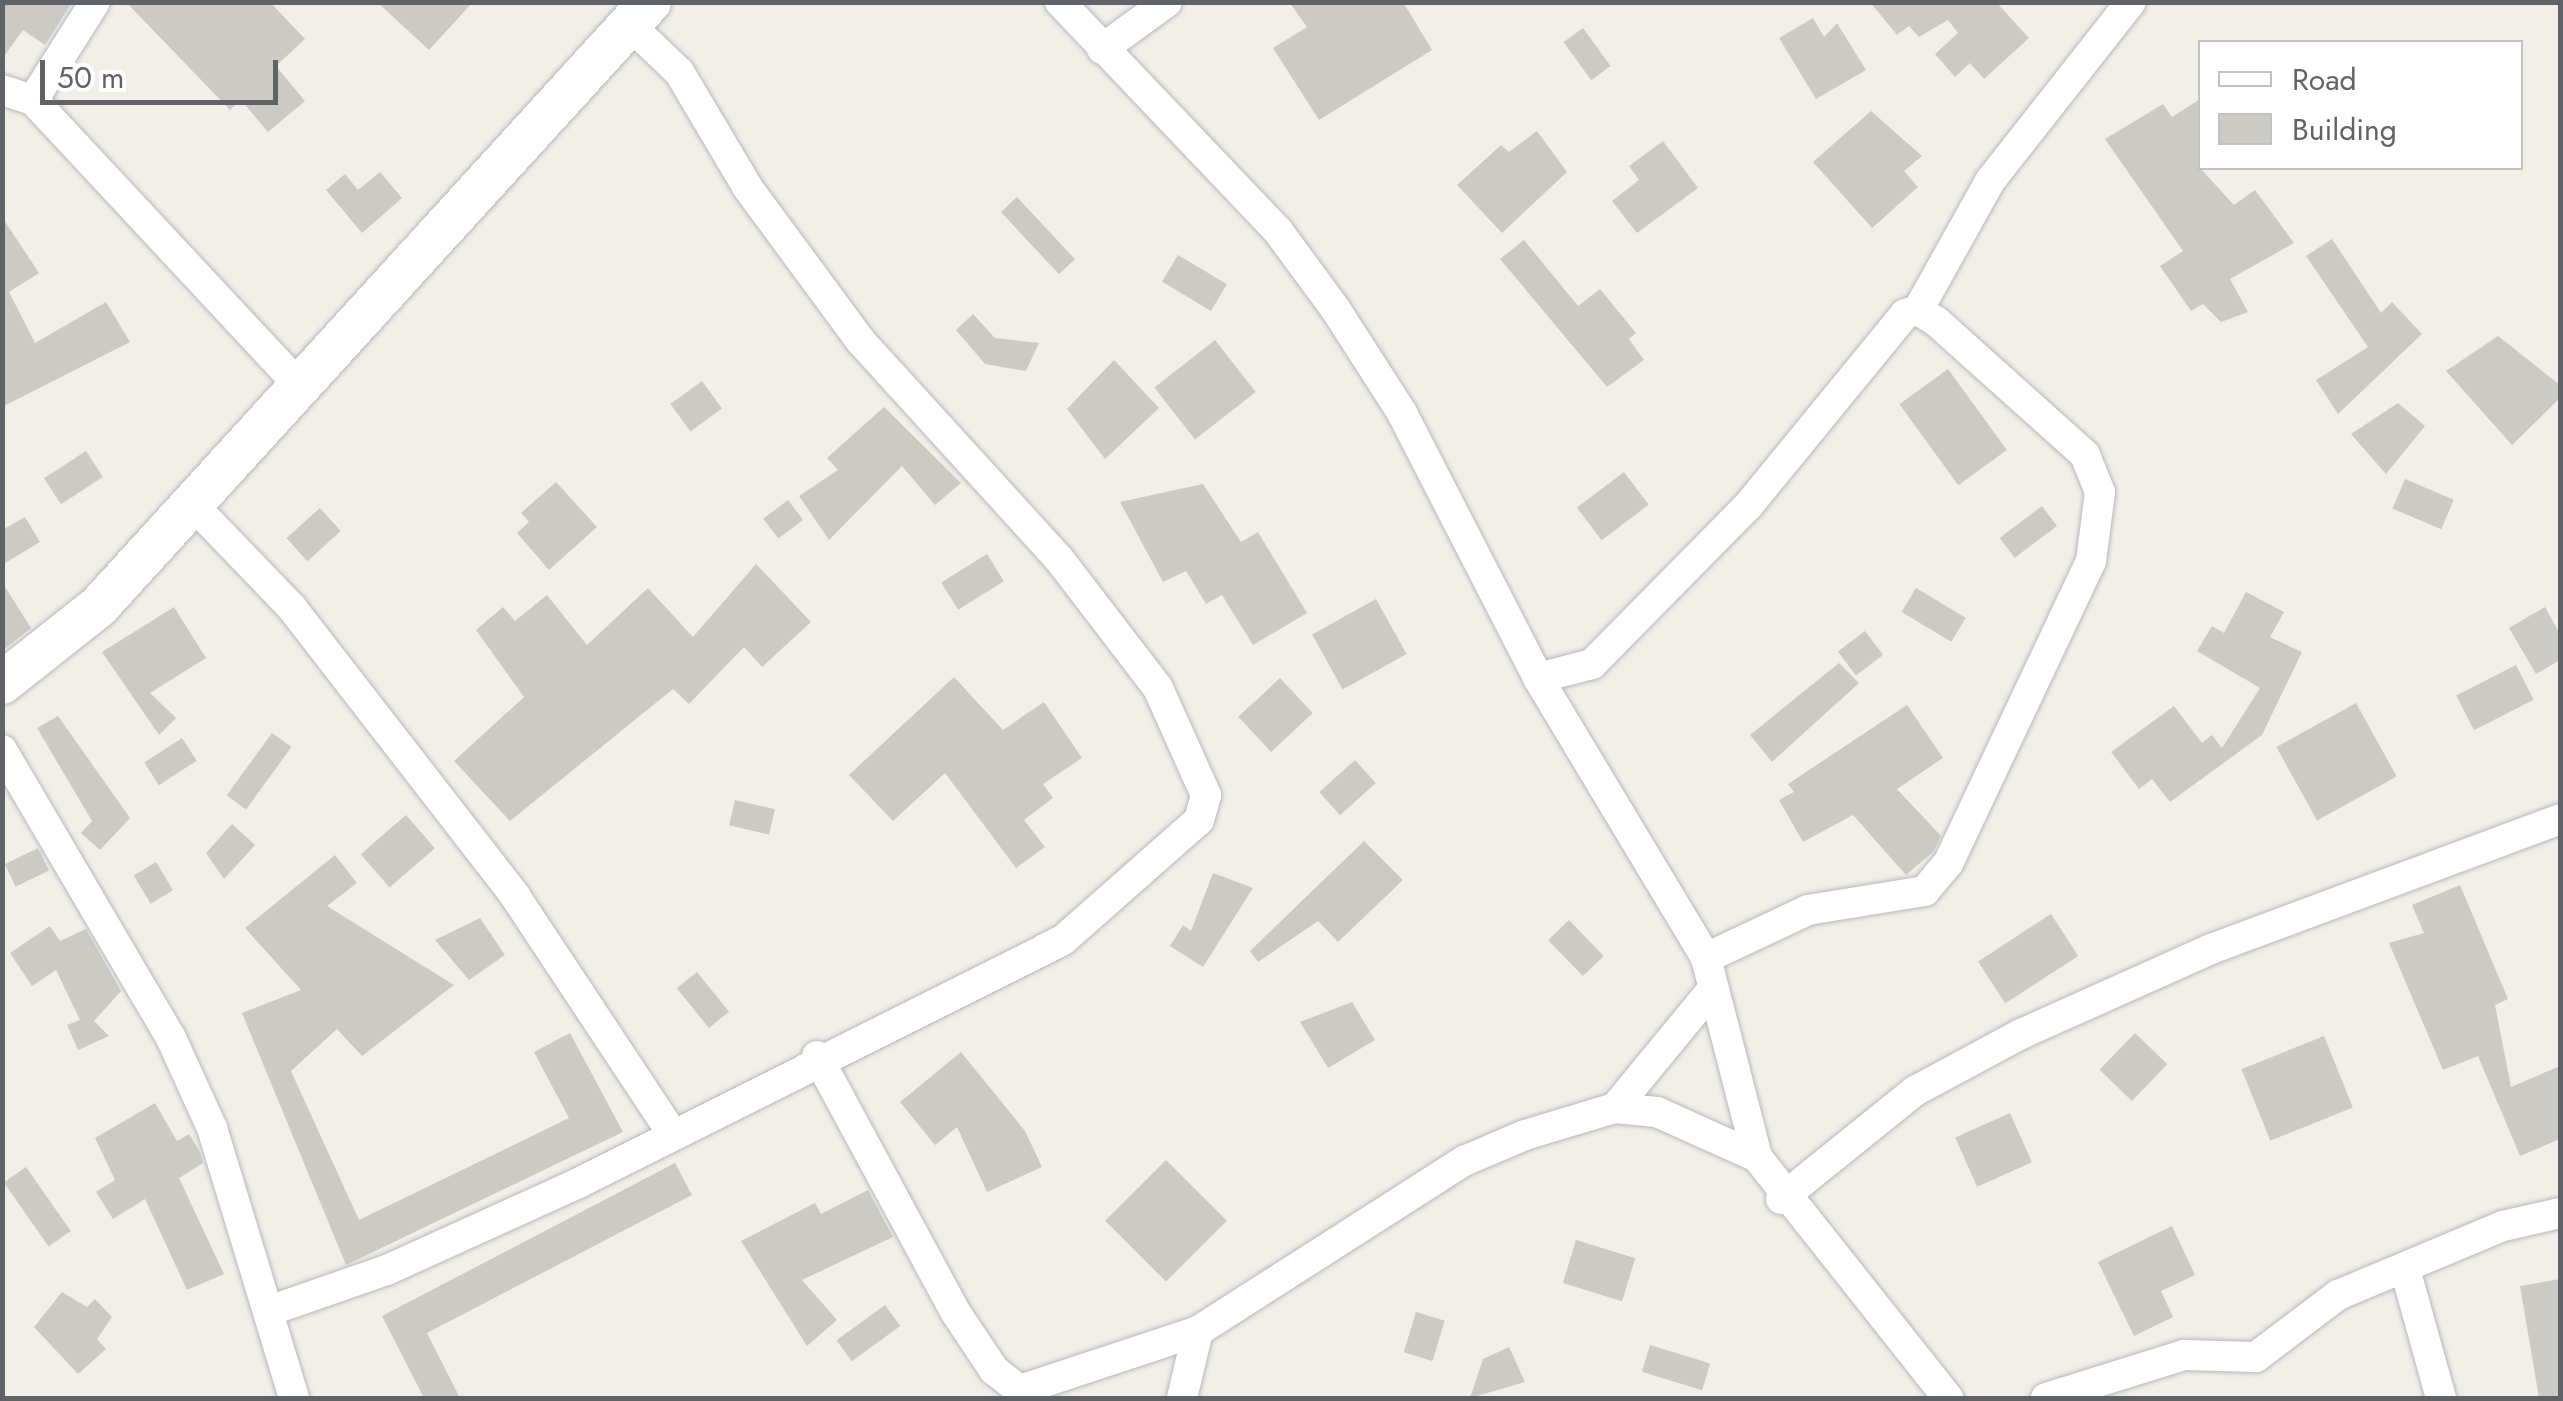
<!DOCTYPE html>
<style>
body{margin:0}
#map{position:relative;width:2563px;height:1401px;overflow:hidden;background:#f1efe8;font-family:Jost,sans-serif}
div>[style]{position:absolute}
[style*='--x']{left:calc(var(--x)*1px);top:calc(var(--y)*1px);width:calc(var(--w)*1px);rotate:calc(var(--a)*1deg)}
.building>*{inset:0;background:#cccac5;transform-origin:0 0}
.roads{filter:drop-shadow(0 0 2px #b5b8bc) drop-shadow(0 0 2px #b5b8bc)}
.minor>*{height:30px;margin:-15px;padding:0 15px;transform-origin:15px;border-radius:15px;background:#fff}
.secondary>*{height:42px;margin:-21px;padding:0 21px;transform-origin:21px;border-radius:21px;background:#fff}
span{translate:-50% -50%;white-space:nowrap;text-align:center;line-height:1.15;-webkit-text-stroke:8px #fff;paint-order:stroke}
.frame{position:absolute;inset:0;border:5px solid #5f6368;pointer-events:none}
.legend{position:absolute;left:2198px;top:40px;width:325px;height:130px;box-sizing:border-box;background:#fff;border:2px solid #bfc1c3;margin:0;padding:12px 18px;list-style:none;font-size:30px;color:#5f6368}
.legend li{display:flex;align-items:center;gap:20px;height:50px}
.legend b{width:50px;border:2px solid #bfc1c3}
.scale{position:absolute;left:40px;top:60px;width:238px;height:45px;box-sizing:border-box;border:5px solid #5f6368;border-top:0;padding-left:12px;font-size:30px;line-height:35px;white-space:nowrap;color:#5f6368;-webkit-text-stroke:8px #fff;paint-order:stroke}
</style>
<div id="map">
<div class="building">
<div style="clip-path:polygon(2px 2px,72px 2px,45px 45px,23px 30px,2px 59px)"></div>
<div style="clip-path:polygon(126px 2px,270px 2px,305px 39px,276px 66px,305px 101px,268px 132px,241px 100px,230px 110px)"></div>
<div style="clip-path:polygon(377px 2px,473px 2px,429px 50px)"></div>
<div style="clip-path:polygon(1289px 2px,1403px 2px,1432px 50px,1319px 120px,1273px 48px,1307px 27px)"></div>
<div style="clip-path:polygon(1870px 2px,1996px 2px,2029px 38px,1984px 79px,1970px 63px,1955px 77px,1935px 54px,1958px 33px,1948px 20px,1919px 37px,1909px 26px,1897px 35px)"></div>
<div style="clip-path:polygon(1813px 18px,1824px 37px,1837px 23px,1866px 70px,1816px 99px,1779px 38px)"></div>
<div style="left:1583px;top:28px;width:47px;height:24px;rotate:54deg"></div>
<div style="clip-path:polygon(2200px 99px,2200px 168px,2234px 205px,2255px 190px,2294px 243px,2230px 279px,2248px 312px,2221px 322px,2203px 304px,2191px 311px,2160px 266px,2183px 251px,2105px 139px,2163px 104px,2172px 117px)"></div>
<div style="clip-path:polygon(1871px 111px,1922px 156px,1904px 171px,1918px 187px,1872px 228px,1813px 162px)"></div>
<div style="clip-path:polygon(1537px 131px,1567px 172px,1502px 233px,1457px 185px,1501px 145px,1509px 152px)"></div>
<div style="clip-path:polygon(1663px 141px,1698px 188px,1637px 233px,1612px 201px,1639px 180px,1629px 166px)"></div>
<div style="clip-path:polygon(380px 172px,402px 198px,362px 233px,326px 190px,345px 174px,358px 190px)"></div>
<div style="left:1017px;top:197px;width:85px;height:22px;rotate:47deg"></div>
<div style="clip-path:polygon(2px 217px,39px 273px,9px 292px,35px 343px,106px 302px,130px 342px,2px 407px)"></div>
<div style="clip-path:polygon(2332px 239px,2381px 313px,2392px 302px,2422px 334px,2338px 414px,2316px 380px,2368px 347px,2306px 256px)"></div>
<div style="clip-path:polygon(1524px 240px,1578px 306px,1600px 289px,1636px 333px,1629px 339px,1644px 360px,1607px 387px,1500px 259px)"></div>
<div style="left:1178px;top:255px;width:57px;height:31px;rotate:31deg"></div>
<div style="clip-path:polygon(973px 314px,995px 338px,1039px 343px,1026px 371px,985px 364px,956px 330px)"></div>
<div style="clip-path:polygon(2498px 336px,2560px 385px,2560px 398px,2512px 445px,2446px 371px)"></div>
<div style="left:1215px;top:340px;width:66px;height:77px;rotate:52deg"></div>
<div style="clip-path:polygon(1114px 360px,1159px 408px,1105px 459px,1067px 409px)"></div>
<div style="left:1948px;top:369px;width:100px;height:60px;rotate:54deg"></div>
<div style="left:702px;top:381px;width:34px;height:39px;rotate:54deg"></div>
<div style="clip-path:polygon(2398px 403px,2425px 426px,2386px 474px,2351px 434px)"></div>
<div style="clip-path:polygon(884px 407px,961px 483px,935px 505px,902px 466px,829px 540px,799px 496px,838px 470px,827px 458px)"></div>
<div style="left:86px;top:451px;width:31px;height:50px;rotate:57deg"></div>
<div style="left:1624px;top:472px;width:41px;height:59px;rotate:53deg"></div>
<div style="left:2405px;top:479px;width:53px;height:32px;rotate:23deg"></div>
<div style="clip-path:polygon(556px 482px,597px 527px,549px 570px,517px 533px,529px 522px,521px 513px)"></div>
<div style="clip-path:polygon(1203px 484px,1241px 542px,1258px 532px,1307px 613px,1253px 645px,1222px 595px,1206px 604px,1186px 571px,1163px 582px,1120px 502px)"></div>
<div style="left:788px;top:500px;width:25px;height:31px;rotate:53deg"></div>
<div style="left:2042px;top:506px;width:25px;height:53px;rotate:53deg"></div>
<div style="left:320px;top:508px;width:31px;height:45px;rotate:48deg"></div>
<div style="clip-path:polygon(25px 517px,40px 542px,2px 565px,2px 530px)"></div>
<div style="left:987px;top:554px;width:32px;height:54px;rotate:58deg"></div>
<div style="clip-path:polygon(756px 564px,811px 622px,762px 667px,744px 647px,689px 704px,673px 689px,510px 821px,454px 761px,524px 697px,476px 630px,503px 607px,515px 621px,547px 595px,587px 645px,648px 588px,693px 637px)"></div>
<div style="clip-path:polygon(2px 582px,31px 628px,2px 651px)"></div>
<div style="left:1916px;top:588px;width:58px;height:28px;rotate:31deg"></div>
<div style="clip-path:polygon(2246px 592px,2284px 612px,2270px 637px,2302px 652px,2262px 735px,2170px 802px,2152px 779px,2139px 789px,2111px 752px,2174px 706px,2202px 743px,2212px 735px,2222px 748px,2260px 688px,2197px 651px,2212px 626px,2224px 633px)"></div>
<div style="left:1376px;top:599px;width:63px;height:73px;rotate:61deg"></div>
<div style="clip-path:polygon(174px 607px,206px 658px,150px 693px,176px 718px,159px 735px,102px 652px)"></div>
<div style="clip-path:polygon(2545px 607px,2560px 634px,2560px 660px,2536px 674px,2509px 628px)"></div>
<div style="left:1865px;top:631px;width:30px;height:34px;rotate:53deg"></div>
<div style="clip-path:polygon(1839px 663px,1859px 683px,1772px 762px,1750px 735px)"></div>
<div style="left:2516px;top:665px;width:39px;height:67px;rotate:63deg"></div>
<div style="clip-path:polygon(954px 677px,1003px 730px,1044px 702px,1082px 758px,1043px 784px,1053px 798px,1024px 820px,1045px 847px,1016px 868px,945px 773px,893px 821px,849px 775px)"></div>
<div style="left:1280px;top:678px;width:48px;height:57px;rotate:47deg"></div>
<div style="left:2356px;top:703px;width:84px;height:91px;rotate:61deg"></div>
<div style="clip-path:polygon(1907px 705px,1943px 758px,1897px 789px,1941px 836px,1933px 852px,1906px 875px,1853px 815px,1803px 842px,1779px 800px,1794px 792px,1788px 784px)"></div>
<div style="clip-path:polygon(58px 716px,130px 818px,100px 850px,81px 833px,92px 821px,37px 728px)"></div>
<div style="left:272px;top:733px;width:24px;height:77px;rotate:36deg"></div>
<div style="left:182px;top:738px;width:27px;height:45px;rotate:57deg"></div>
<div style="left:1355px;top:760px;width:31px;height:48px;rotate:48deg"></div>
<div style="left:735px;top:800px;width:41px;height:26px;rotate:13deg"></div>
<div style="left:406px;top:815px;width:44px;height:60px;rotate:49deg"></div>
<div style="clip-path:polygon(232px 824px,255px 845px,224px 879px,206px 853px)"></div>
<div style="clip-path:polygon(1364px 841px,1403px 880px,1338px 942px,1318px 921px,1258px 962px,1250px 951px)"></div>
<div style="left:38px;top:848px;width:25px;height:37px;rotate:64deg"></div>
<div style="clip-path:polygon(335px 855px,357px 883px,327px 906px,454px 985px,362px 1056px,337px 1029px,291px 1071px,359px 1220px,569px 1118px,534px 1052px,570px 1033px,623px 1132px,346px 1265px,242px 1013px,301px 990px,245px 928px)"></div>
<div style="left:156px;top:862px;width:33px;height:26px;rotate:59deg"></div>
<div style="clip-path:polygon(1213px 873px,1253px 888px,1203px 967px,1170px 946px,1183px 925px,1191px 931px)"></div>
<div style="clip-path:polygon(2460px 885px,2508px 999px,2495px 1005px,2511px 1087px,2560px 1066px,2560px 1139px,2520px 1156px,2478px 1056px,2443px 1070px,2389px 943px,2424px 933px,2412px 905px)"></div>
<div style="left:2051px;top:914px;width:50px;height:87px;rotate:57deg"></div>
<div style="clip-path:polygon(480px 918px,505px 955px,469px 980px,435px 940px)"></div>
<div style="left:1569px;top:920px;width:50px;height:29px;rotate:46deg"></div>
<div style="clip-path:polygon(50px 926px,60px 941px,86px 929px,121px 991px,94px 1021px,109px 1036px,78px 1050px,67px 1025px,80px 1020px,56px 970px,32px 986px,10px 953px)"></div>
<div style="left:697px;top:972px;width:51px;height:26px;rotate:51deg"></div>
<div style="clip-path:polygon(1352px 1002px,1375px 1040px,1328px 1068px,1300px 1022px)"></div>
<div style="left:2135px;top:1033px;width:45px;height:51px;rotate:44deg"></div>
<div style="left:2324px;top:1036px;width:77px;height:89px;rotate:68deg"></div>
<div style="clip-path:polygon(961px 1052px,1025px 1131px,1042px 1167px,987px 1192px,957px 1127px,935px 1145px,900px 1102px)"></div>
<div style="clip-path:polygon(155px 1103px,177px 1141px,189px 1134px,200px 1152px,203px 1163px,179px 1178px,224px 1274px,187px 1290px,145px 1199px,113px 1219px,96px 1192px,115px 1180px,95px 1138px)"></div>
<div style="left:2010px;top:1113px;width:54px;height:60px;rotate:66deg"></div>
<div style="left:1166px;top:1160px;width:86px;height:86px;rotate:45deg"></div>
<div style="clip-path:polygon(675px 1163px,692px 1195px,427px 1333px,460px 1398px,424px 1398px,382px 1316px)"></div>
<div style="left:26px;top:1167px;width:78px;height:27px;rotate:55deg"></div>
<div style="clip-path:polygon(868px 1190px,893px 1237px,802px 1280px,837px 1320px,807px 1346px,741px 1241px,815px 1203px,821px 1214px)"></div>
<div style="clip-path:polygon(2172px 1226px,2195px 1275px,2161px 1291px,2173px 1317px,2134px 1336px,2098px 1262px)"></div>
<div style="left:1576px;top:1240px;width:62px;height:45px;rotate:17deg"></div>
<div style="clip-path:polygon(2560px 1279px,2560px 1398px,2539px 1398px,2520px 1286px)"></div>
<div style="clip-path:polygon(62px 1292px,87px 1307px,95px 1299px,112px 1317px,97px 1339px,106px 1349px,78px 1374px,34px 1327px)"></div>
<div style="left:885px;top:1305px;width:26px;height:60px;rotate:54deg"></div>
<div style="left:1416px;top:1312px;width:30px;height:42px;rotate:17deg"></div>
<div style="left:1650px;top:1345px;width:63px;height:28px;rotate:17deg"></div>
<div style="clip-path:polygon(1509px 1347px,1525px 1382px,1470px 1398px,1483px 1359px)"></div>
</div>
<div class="roads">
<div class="minor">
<div style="--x:1060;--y:2;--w:316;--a:46.4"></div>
<div style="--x:1278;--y:231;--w:98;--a:53.7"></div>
<div style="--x:1336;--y:310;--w:122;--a:57.3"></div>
<div style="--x:1402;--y:413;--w:298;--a:62.8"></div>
<div style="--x:1538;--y:678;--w:327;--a:59"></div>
<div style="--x:1706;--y:958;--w:205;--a:75.6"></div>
<div style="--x:1757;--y:1157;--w:308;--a:51.6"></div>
<div style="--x:1102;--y:49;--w:80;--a:-35.9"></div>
<div style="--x:2;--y:90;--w:33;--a:18"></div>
<div style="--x:33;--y:100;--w:394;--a:47"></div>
<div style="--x:33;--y:100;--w:116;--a:-57.7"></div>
<div style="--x:1918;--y:310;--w:148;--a:-60.8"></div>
<div style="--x:1990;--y:181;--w:228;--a:-51.8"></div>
<div style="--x:194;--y:506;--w:141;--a:46.1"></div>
<div style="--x:292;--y:608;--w:364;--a:52.2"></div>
<div style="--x:515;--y:896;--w:281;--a:56.5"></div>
<div style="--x:1538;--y:678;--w:56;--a:-14.5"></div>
<div style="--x:1592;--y:664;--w:222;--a:-45.4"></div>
<div style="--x:1748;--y:506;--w:248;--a:-50.7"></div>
<div style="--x:1905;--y:314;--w:14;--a:-17"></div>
<div style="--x:1918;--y:310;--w:22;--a:32"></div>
<div style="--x:1937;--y:322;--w:199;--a:41.9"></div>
<div style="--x:2085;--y:455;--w:40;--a:68"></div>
<div style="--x:2100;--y:492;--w:70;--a:97.4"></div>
<div style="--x:2091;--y:561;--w:333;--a:115.3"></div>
<div style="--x:1949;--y:862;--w:38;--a:130"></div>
<div style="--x:1925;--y:891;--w:119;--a:170.8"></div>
<div style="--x:1808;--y:910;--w:113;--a:154.8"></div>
<div style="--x:2;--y:750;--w:334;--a:59.6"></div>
<div style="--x:171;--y:1038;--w:99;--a:65.5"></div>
<div style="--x:212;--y:1128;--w:282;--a:73.1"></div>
<div style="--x:817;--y:1056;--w:292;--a:61.6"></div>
<div style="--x:956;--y:1313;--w:69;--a:56.3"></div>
<div style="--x:994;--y:1370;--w:33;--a:38"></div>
<div style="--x:1020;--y:1390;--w:188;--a:-18.3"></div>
<div style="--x:1198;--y:1331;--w:316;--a:-32.6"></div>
<div style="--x:1464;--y:1161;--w:66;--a:-23.1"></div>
<div style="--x:1525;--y:1135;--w:94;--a:-16.7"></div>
<div style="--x:1615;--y:1108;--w:42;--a:5.4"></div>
<div style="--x:1657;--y:1112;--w:110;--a:24.2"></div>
<div style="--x:1615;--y:1108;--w:153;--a:-50.6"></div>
<div style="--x:1781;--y:1199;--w:172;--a:-38.9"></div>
<div style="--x:1915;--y:1091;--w:120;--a:-28.3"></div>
<div style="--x:2021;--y:1034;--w:208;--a:-24.1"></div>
<div style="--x:2211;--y:949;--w:372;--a:-20.4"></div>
<div style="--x:2405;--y:1269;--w:134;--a:74.4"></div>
<div style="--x:269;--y:1311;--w:125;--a:-19.2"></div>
<div style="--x:387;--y:1270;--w:211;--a:-24.4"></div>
<div style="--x:579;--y:1183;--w:542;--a:-26.66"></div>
<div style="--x:1063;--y:940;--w:181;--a:-41.4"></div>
<div style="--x:1199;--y:820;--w:26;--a:-74"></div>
<div style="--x:1206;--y:795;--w:117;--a:-114.2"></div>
<div style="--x:1158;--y:688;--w:163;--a:-127.5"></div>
<div style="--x:1059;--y:559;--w:296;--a:-132.3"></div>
<div style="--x:860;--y:340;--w:189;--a:-126.4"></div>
<div style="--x:748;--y:188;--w:135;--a:-120.7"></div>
<div style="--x:679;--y:72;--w:66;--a:-136.2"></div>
<div style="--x:1182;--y:1398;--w:69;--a:-76.6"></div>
<div style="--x:2046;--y:1398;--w:145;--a:-17.3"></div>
<div style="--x:2184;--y:1355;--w:72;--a:1.6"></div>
<div style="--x:2256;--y:1357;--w:103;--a:-37.1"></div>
<div style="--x:2338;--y:1295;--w:179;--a:-22.7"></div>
<div style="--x:2503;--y:1226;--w:58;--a:-12.8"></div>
</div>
<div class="secondary">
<div style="--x:2;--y:683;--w:124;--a:-38.4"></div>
<div style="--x:99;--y:606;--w:818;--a:-47.63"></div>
</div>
</div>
<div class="frame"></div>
<ul class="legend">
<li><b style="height:12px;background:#fff"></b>Road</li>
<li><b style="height:28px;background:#cccac5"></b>Building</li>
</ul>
<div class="scale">50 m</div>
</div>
